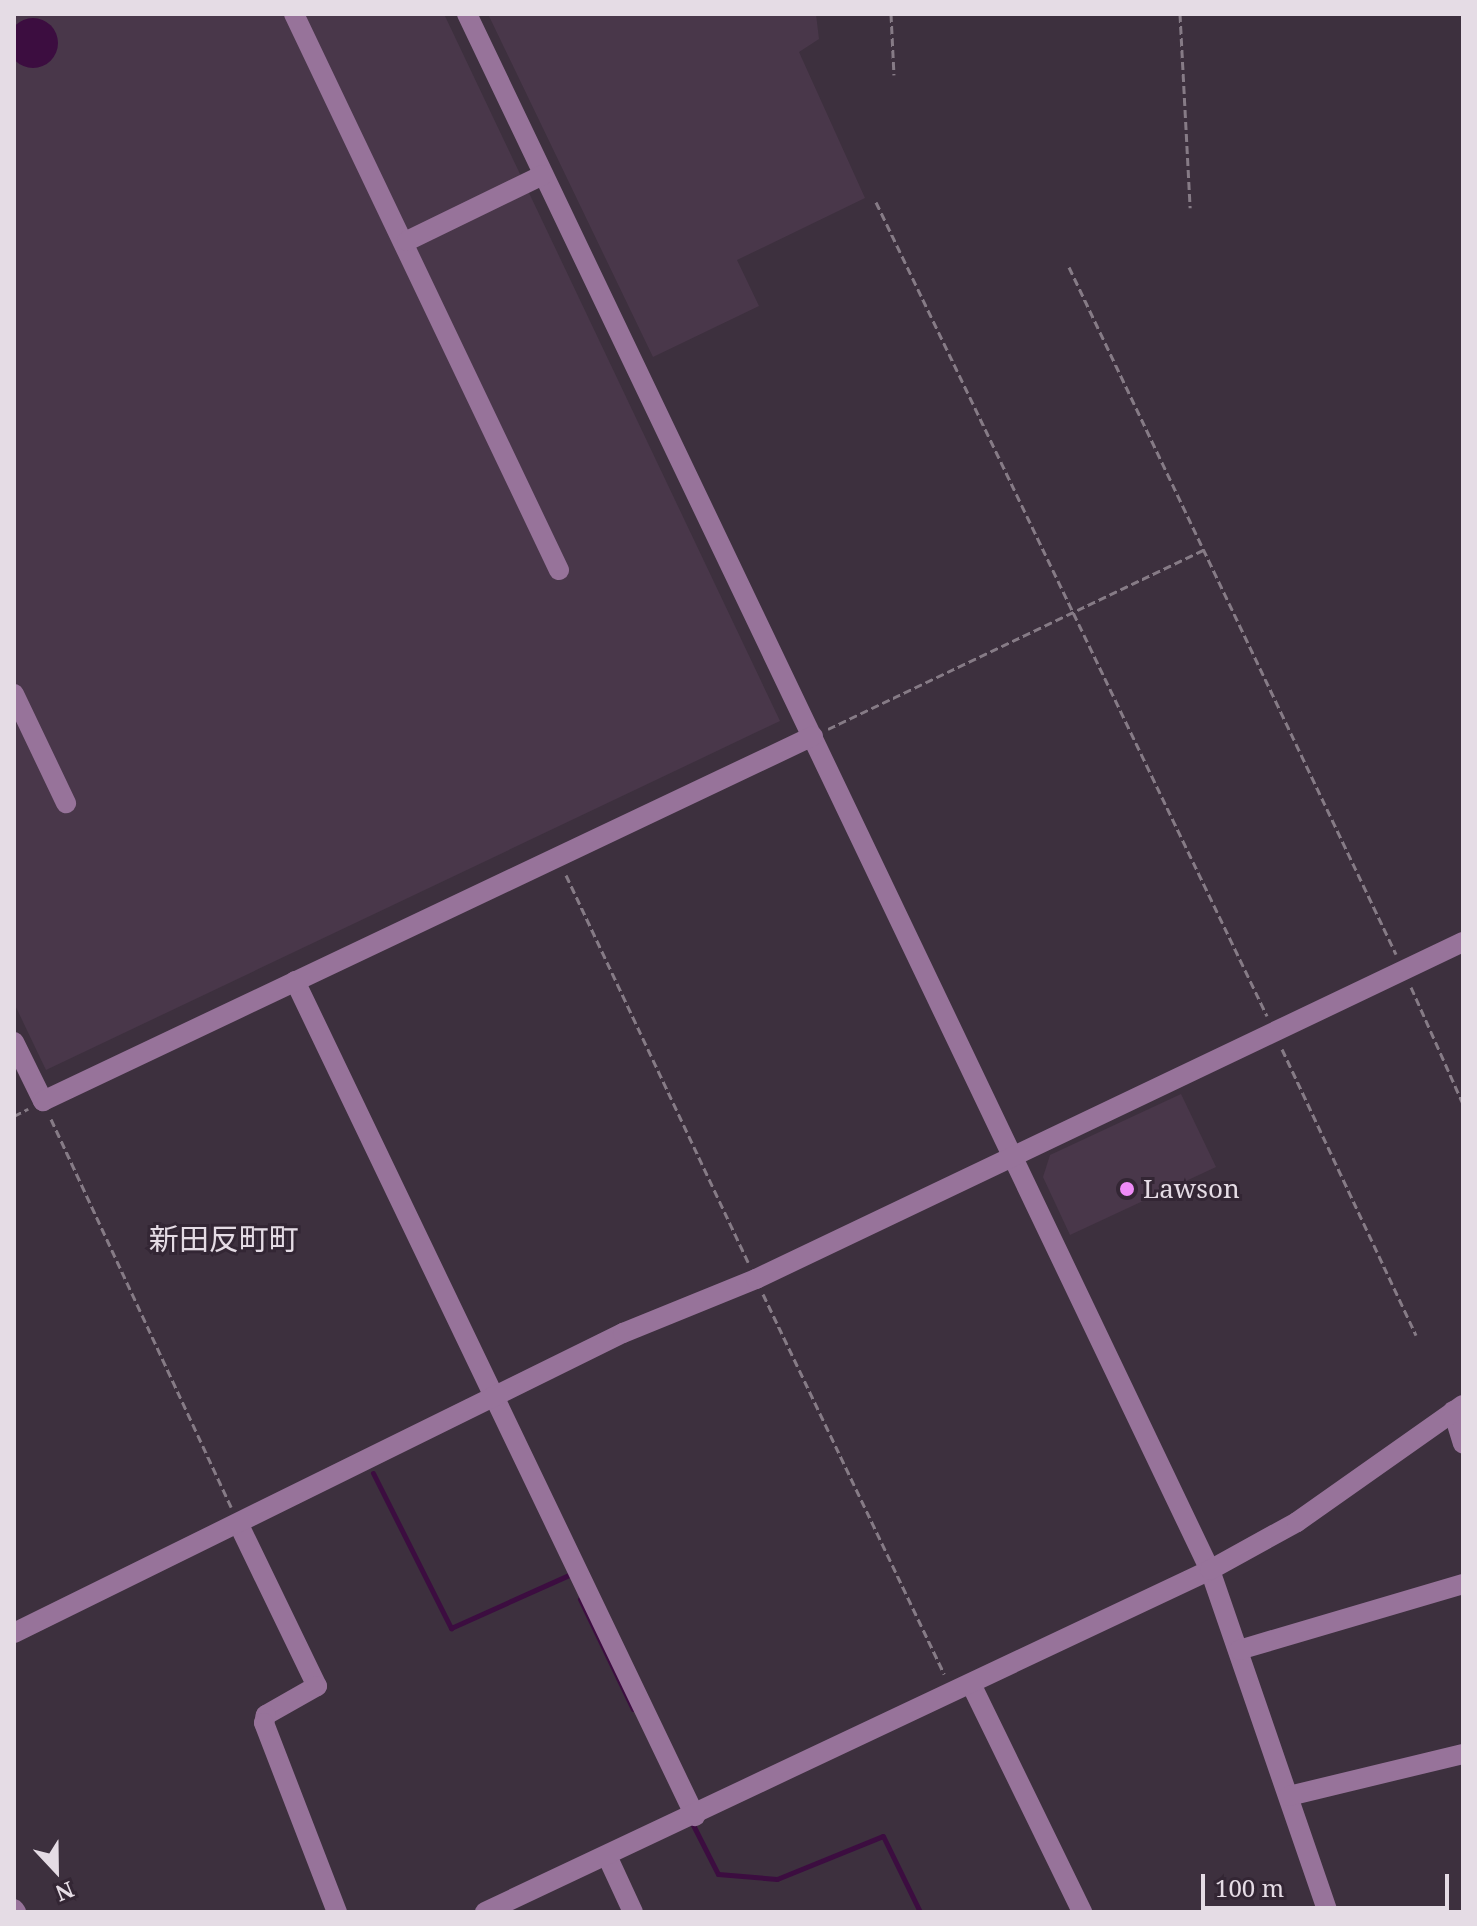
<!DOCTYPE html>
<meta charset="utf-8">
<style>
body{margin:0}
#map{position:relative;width:1477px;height:1926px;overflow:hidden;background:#3d303e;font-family:"Noto Serif","Noto Sans JP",serif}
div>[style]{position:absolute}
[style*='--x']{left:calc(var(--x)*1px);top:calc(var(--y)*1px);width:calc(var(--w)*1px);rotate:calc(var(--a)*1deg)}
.built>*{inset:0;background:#49374a}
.water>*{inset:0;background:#3c0d40}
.round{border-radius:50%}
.stream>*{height:5px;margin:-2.5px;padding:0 2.5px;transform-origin:2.5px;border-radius:2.5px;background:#3c0d40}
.path>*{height:3px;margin-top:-1.5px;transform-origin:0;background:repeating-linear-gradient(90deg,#867b86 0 8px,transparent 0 12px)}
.minor>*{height:20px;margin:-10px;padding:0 10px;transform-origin:10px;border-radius:10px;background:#97739a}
.dots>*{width:22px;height:22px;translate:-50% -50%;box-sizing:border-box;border:4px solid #332634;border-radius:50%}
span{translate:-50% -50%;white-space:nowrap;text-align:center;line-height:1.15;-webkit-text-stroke:6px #332634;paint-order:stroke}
.poi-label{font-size:26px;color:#e5dce5}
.left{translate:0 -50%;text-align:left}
.quarter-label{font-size:30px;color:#e5dce5}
.frame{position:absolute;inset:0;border:16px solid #e5dce5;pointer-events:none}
.north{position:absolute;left:16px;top:1830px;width:80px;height:80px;-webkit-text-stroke:6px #332634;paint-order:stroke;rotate:158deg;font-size:22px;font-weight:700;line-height:32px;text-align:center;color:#e5dce5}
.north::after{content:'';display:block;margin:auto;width:28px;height:36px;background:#e5dce5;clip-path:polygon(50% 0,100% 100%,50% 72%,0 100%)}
.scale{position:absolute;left:1201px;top:1874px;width:248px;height:36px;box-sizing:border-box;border:4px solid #e5dce5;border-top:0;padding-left:10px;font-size:24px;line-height:28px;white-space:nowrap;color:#e5dce5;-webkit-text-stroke:6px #332634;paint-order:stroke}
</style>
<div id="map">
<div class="built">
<div style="clip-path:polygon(14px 14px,444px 14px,780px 721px,46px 1070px,14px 1003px)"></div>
<div style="clip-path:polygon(488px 14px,816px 14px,819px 39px,799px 52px,865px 198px,737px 260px,759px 306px,653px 357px)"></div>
<div style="clip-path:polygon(1181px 1094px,1216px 1167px,1070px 1235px,1043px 1177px,1050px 1155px)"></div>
</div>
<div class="water">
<div class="round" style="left:8px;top:18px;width:50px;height:50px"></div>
</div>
<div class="stream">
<div style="--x:373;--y:1473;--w:174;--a:63.3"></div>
<div style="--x:451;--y:1628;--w:129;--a:-24.2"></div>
<div style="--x:580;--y:1599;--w:122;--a:64.3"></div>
<div style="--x:691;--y:1821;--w:59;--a:63"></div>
<div style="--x:718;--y:1874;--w:59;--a:4.8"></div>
<div style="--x:777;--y:1879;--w:114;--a:-22.1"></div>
<div style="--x:883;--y:1836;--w:85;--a:64"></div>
</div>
<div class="path">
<div style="--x:891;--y:14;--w:61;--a:87.2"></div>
<div style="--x:1180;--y:14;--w:194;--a:87"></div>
<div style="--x:876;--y:202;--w:903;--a:64.34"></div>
<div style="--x:1069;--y:267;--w:761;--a:64.55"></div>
<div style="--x:828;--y:729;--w:416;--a:-25.5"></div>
<div style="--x:566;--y:875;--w:428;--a:64.8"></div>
<div style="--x:1411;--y:987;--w:128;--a:66"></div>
<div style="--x:1282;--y:1049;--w:316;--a:64.9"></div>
<div style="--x:14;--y:1116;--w:16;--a:-27"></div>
<div style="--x:51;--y:1119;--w:428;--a:65.1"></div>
<div style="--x:763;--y:1294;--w:421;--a:64.5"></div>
</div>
<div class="minor">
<div style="--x:294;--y:14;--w:616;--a:64.52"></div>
<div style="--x:467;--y:14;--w:1724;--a:64.48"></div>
<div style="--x:1210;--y:1570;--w:362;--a:71"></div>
<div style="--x:407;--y:241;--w:151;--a:-25.9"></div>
<div style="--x:14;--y:694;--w:121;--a:64.5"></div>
<div style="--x:295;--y:981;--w:926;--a:64.4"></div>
<div style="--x:14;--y:1042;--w:66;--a:63.8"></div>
<div style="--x:43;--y:1101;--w:852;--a:-25.36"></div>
<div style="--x:1453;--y:1411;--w:34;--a:73"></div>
<div style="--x:239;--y:1525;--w:179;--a:64.2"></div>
<div style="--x:317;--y:1686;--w:59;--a:150.4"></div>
<div style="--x:266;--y:1715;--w:8;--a:104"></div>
<div style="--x:264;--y:1723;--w:203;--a:68.9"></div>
<div style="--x:14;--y:1633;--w:679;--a:-26.23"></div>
<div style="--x:623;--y:1333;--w:144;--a:-22.1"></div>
<div style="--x:756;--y:1279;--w:783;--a:-25.49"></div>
<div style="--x:1239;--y:1650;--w:234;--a:-16.4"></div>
<div style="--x:971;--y:1684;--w:254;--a:64"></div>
<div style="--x:1289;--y:1796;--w:179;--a:-13.6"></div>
<div style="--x:608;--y:1858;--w:60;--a:65.2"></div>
<div style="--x:14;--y:1909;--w:4;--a:56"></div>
<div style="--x:485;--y:1912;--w:802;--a:-25.25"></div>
<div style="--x:1210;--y:1570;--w:99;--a:-28.9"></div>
<div style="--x:1297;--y:1522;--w:203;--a:-35.2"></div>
</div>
<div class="dots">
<div style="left:1127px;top:1189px;background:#ef8bf7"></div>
</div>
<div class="poi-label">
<span class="left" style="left:1143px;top:1189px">Lawson</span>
</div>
<div class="quarter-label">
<span style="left:224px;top:1239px">新田反町町</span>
</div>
<div class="frame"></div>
<div class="north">N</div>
<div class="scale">100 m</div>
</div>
